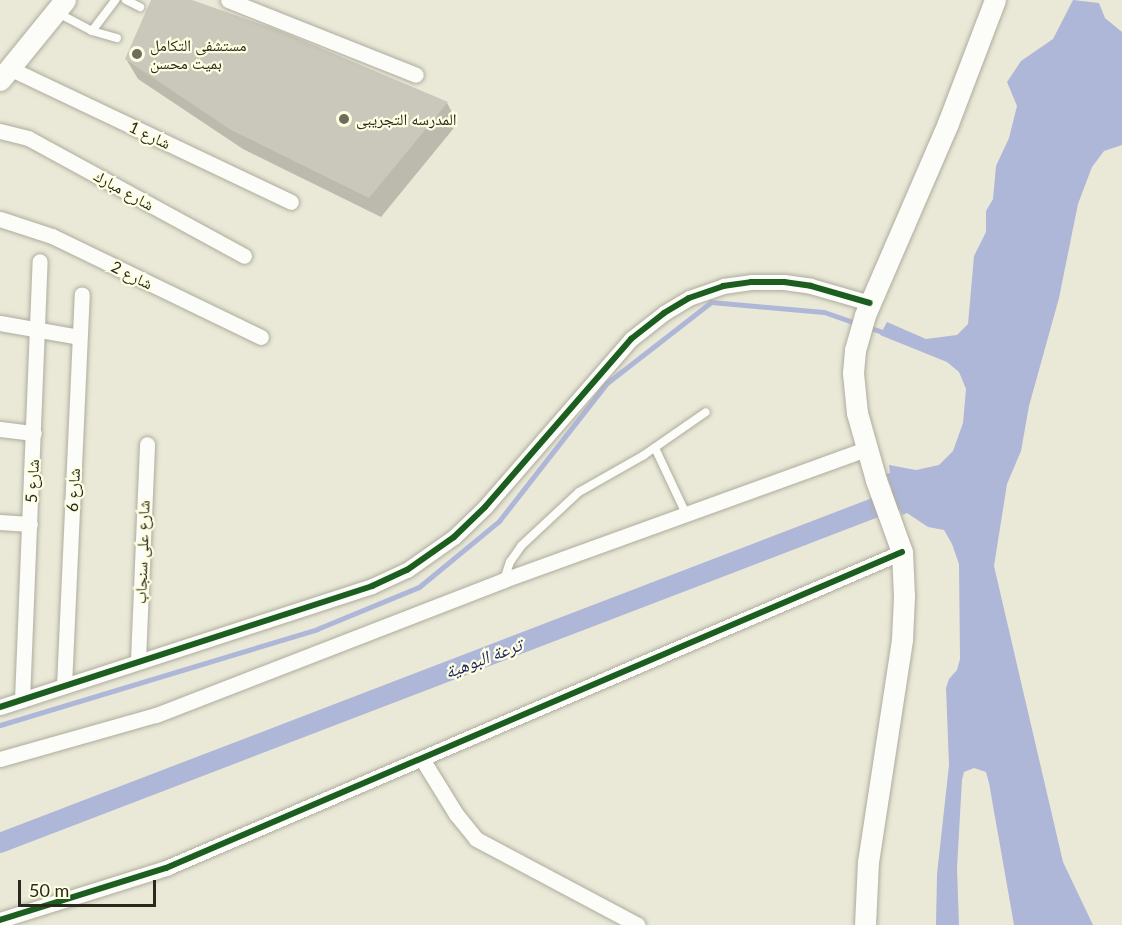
<!DOCTYPE html>
<meta charset="utf-8">
<style>
body{margin:0}
#map{position:relative;width:1122px;height:925px;overflow:hidden;background:#eae9d7;font-family:Lato,"Noto Naskh Arabic",sans-serif}
div>[style]{position:absolute}
[style*='--x']{left:calc(var(--x)*1px);top:calc(var(--y)*1px);width:calc(var(--w)*1px);rotate:calc(var(--a)*1deg)}
.water>*{inset:0;background:#afb7d8}
.shadow>*{inset:0;background:#0003}
.stream>*{height:5px;margin:-2.5px;padding:0 2.5px;transform-origin:2.5px;border-radius:2.5px;background:#afb7d8}
.canal>*{height:20px;margin:-10px;padding:0 10px;transform-origin:10px;border-radius:10px;background:#afb7d8}
.building>*{inset:0;background:#c9c8ba}
.roads{filter:drop-shadow(0 0 2px #aeac9e) drop-shadow(0 0 2px #aeac9e)}
.lane>*{height:8px;margin:-4px;padding:0 4px;transform-origin:4px;border-radius:4px;background:#fcfcf9}
.street>*{height:15px;margin:-7.5px;padding:0 7.5px;transform-origin:7.5px;border-radius:7.5px;background:#fcfcf9}
.secondary>*{height:21px;margin:-10.5px;padding:0 10.5px;transform-origin:10.5px;border-radius:10.5px;background:#fcfcf9}
.cycleway>*{height:6px;margin:-3px;padding:0 3px;transform-origin:3px;border-radius:3px;background:#1b5e20}
.dots>*{width:16px;height:16px;translate:-50% -50%;box-sizing:border-box;border:3px solid #fefee2;border-radius:50%}
span{translate:-50% -50%;white-space:nowrap;text-align:center;line-height:1.15;-webkit-text-stroke:4.5px #fefee2;paint-order:stroke}
.poi-label{font-size:16px;color:#29291c}
.left{translate:0 -50%;text-align:left}
.street-label{font-size:16px;color:#29291c}
.water-label{font-size:18px;color:#212466;font-style:italic}
.scale{position:absolute;left:18px;top:880px;width:138px;height:27px;box-sizing:border-box;border:3px solid #29291c;border-top:0;padding-left:8px;font-size:18px;line-height:21px;white-space:nowrap;color:#29291c;-webkit-text-stroke:4px #fefee2;paint-order:stroke}
</style>
<div id="map">
<div class="water">
<div style="clip-path:polygon(1073px 0,1099px 3px,1105px 18px,1122px 32px,1122px 145px,1104px 151px,1092px 167px,1078px 204px,1059px 298px,1029px 406px,1021px 451px,1007px 484px,994px 566px,1063px 862px,1093px 925px,1014px 925px,989px 783px,986px 772px,974px 768px,964px 772px,962px 780px,957px 868px,959px 925px,936px 925px,937px 874px,949px 765px,946px 688px,949px 679px,957px 670px,960px 659px,959px 564px,952px 544px,944px 530px,928px 527px,907px 513px,902px 515px,886px 474px,890px 473px,889px 465px,916px 470px,939px 465px,953px 451px,963px 423px,966px 389px,959px 372px,947px 362px,880px 335px,887px 322px,926px 339px,957px 335px,968px 324px,974px 256px,986px 232px,986px 211px,993px 199px,996px 166px,1009px 138px,1017px 106px,1007px 82px,1021px 61px,1053px 39px)"></div>
</div>
<div class="shadow">
<div style="clip-path:polygon(153px 0,188px 0,447px 103px,458px 123px,381px 217px,243px 149px,138px 79px,126px 59px)"></div>
</div>
<div class="stream">
<div style="--x:868;--y:327;--w:21;--a:19"></div>
<div style="--x:0;--y:725;--w:331;--a:-16.8"></div>
<div style="--x:317;--y:629;--w:110;--a:-22.4"></div>
<div style="--x:419;--y:587;--w:104;--a:-39.5"></div>
<div style="--x:499;--y:521;--w:175;--a:-52"></div>
<div style="--x:607;--y:383;--w:132;--a:-37.9"></div>
<div style="--x:711;--y:302;--w:113;--a:5.1"></div>
<div style="--x:824;--y:312;--w:37;--a:19"></div>
</div>
<div class="canal">
<div style="--x:0;--y:843;--w:986;--a:-20.97"></div>
</div>
<div class="building">
<div style="clip-path:polygon(151px 0,192px 0,280px 31px,448px 102px,369px 198px,231px 130px,125px 59px)"></div>
</div>
<div class="roads">
<div class="lane">
<div style="--x:126;--y:0;--w:16;--a:27"></div>
<div style="--x:58;--y:13;--w:38;--a:28"></div>
<div style="--x:92;--y:31;--w:26;--a:16"></div>
<div style="--x:92;--y:31;--w:39;--a:-53"></div>
<div style="--x:655;--y:448;--w:73;--a:64.8"></div>
<div style="--x:504;--y:580;--w:19;--a:-72"></div>
<div style="--x:510;--y:562;--w:19;--a:-55"></div>
<div style="--x:521;--y:546;--w:79;--a:-43"></div>
<div style="--x:579;--y:492;--w:75;--a:-29.6"></div>
<div style="--x:644;--y:455;--w:75;--a:-34.7"></div>
</div>
<div class="street">
<div style="--x:228;--y:0;--w:202;--a:21.7"></div>
<div style="--x:9;--y:68;--w:312;--a:25.4"></div>
<div style="--x:0;--y:131;--w:29;--a:14"></div>
<div style="--x:28;--y:138;--w:246;--a:28.6"></div>
<div style="--x:0;--y:219;--w:55;--a:18.1"></div>
<div style="--x:52;--y:236;--w:232;--a:25.8"></div>
<div style="--x:0;--y:323;--w:80;--a:10"></div>
<div style="--x:0;--y:429;--w:34;--a:7"></div>
<div style="--x:0;--y:522;--w:30;--a:4"></div>
<div style="--x:138;--y:660;--w:216;--a:-87.6"></div>
<div style="--x:64;--y:686;--w:392;--a:-87.4"></div>
<div style="--x:22;--y:700;--w:439;--a:-87.7"></div>
<div style="--x:0;--y:707;--w:391;--a:-18"></div>
<div style="--x:372;--y:586;--w:38;--a:-25"></div>
<div style="--x:407;--y:570;--w:57;--a:-35.1"></div>
<div style="--x:454;--y:537;--w:43;--a:-44.1"></div>
<div style="--x:485;--y:507;--w:223;--a:-49"></div>
<div style="--x:631;--y:339;--w:42;--a:-38.2"></div>
<div style="--x:664;--y:313;--w:29;--a:-31"></div>
<div style="--x:689;--y:298;--w:36;--a:-19"></div>
<div style="--x:723;--y:286;--w:28;--a:-8"></div>
<div style="--x:751;--y:282;--w:33;--a:0"></div>
<div style="--x:784;--y:282;--w:27;--a:8"></div>
<div style="--x:811;--y:286;--w:61;--a:16.1"></div>
<div style="--x:0;--y:759;--w:162;--a:-15.8"></div>
<div style="--x:156;--y:715;--w:373;--a:-21.2"></div>
<div style="--x:504;--y:580;--w:385;--a:-19.9"></div>
<div style="--x:422;--y:759;--w:65;--a:58.3"></div>
<div style="--x:456;--y:814;--w:32;--a:51"></div>
<div style="--x:476;--y:839;--w:183;--a:28"></div>
<div style="--x:0;--y:920;--w:174;--a:-17.4"></div>
<div style="--x:166;--y:868;--w:801;--a:-23.24"></div>
</div>
<div class="secondary">
<div style="--x:0;--y:80;--w:103;--a:-50.9"></div>
<div style="--x:865;--y:925;--w:63;--a:-87.3"></div>
<div style="--x:868;--y:862;--w:226;--a:-81.3"></div>
<div style="--x:902;--y:639;--w:43;--a:-87.3"></div>
<div style="--x:904;--y:596;--w:44;--a:-92.6"></div>
<div style="--x:902;--y:552;--w:77;--a:-109.9"></div>
<div style="--x:876;--y:480;--w:70;--a:-105.8"></div>
<div style="--x:857;--y:413;--w:40;--a:-95.7"></div>
<div style="--x:853;--y:373;--w:23;--a:-85"></div>
<div style="--x:855;--y:350;--w:36;--a:-74"></div>
<div style="--x:865;--y:315;--w:209;--a:-66.6"></div>
<div style="--x:948;--y:123;--w:132;--a:-69.1"></div>
</div>
</div>
<div class="cycleway">
<div style="--x:0;--y:707;--w:391;--a:-18"></div>
<div style="--x:372;--y:586;--w:38;--a:-25"></div>
<div style="--x:407;--y:570;--w:57;--a:-35.1"></div>
<div style="--x:454;--y:537;--w:43;--a:-44.1"></div>
<div style="--x:485;--y:507;--w:223;--a:-49"></div>
<div style="--x:631;--y:339;--w:42;--a:-38.2"></div>
<div style="--x:664;--y:313;--w:29;--a:-31"></div>
<div style="--x:689;--y:298;--w:36;--a:-19"></div>
<div style="--x:723;--y:286;--w:28;--a:-8"></div>
<div style="--x:751;--y:282;--w:33;--a:0"></div>
<div style="--x:784;--y:282;--w:27;--a:8"></div>
<div style="--x:811;--y:286;--w:61;--a:16.1"></div>
<div style="--x:0;--y:920;--w:174;--a:-17.4"></div>
<div style="--x:166;--y:868;--w:801;--a:-23.24"></div>
</div>
<div class="dots">
<div style="left:137px;top:54px;background:#6d6c5d"></div>
<div style="left:344px;top:119px;background:#6d6c5d"></div>
</div>
<div class="poi-label">
<span class="left" style="left:150px;top:54px">مستشفى التكامل<br>بميت محسن</span>
<span class="left" style="left:356px;top:119px">المدرسه التجريبى</span>
</div>
<div class="street-label">
<span style="left:150px;top:135px;rotate:25deg">شارع 1</span>
<span style="left:124px;top:190px;rotate:29deg">شارع مبارك</span>
<span style="left:132px;top:275px;rotate:26deg">شارع 2</span>
<span style="left:32px;top:481px;rotate:-87deg">شارع 5</span>
<span style="left:73px;top:490px;rotate:-87deg">شارع 6</span>
<span style="left:142px;top:552px;rotate:-88deg">شارع على سنجاب</span>
</div>
<div class="water-label">
<span style="left:483px;top:658px;rotate:-21deg">ترعة البوهية</span>
</div>
<div class="scale">50 m</div>
</div>
